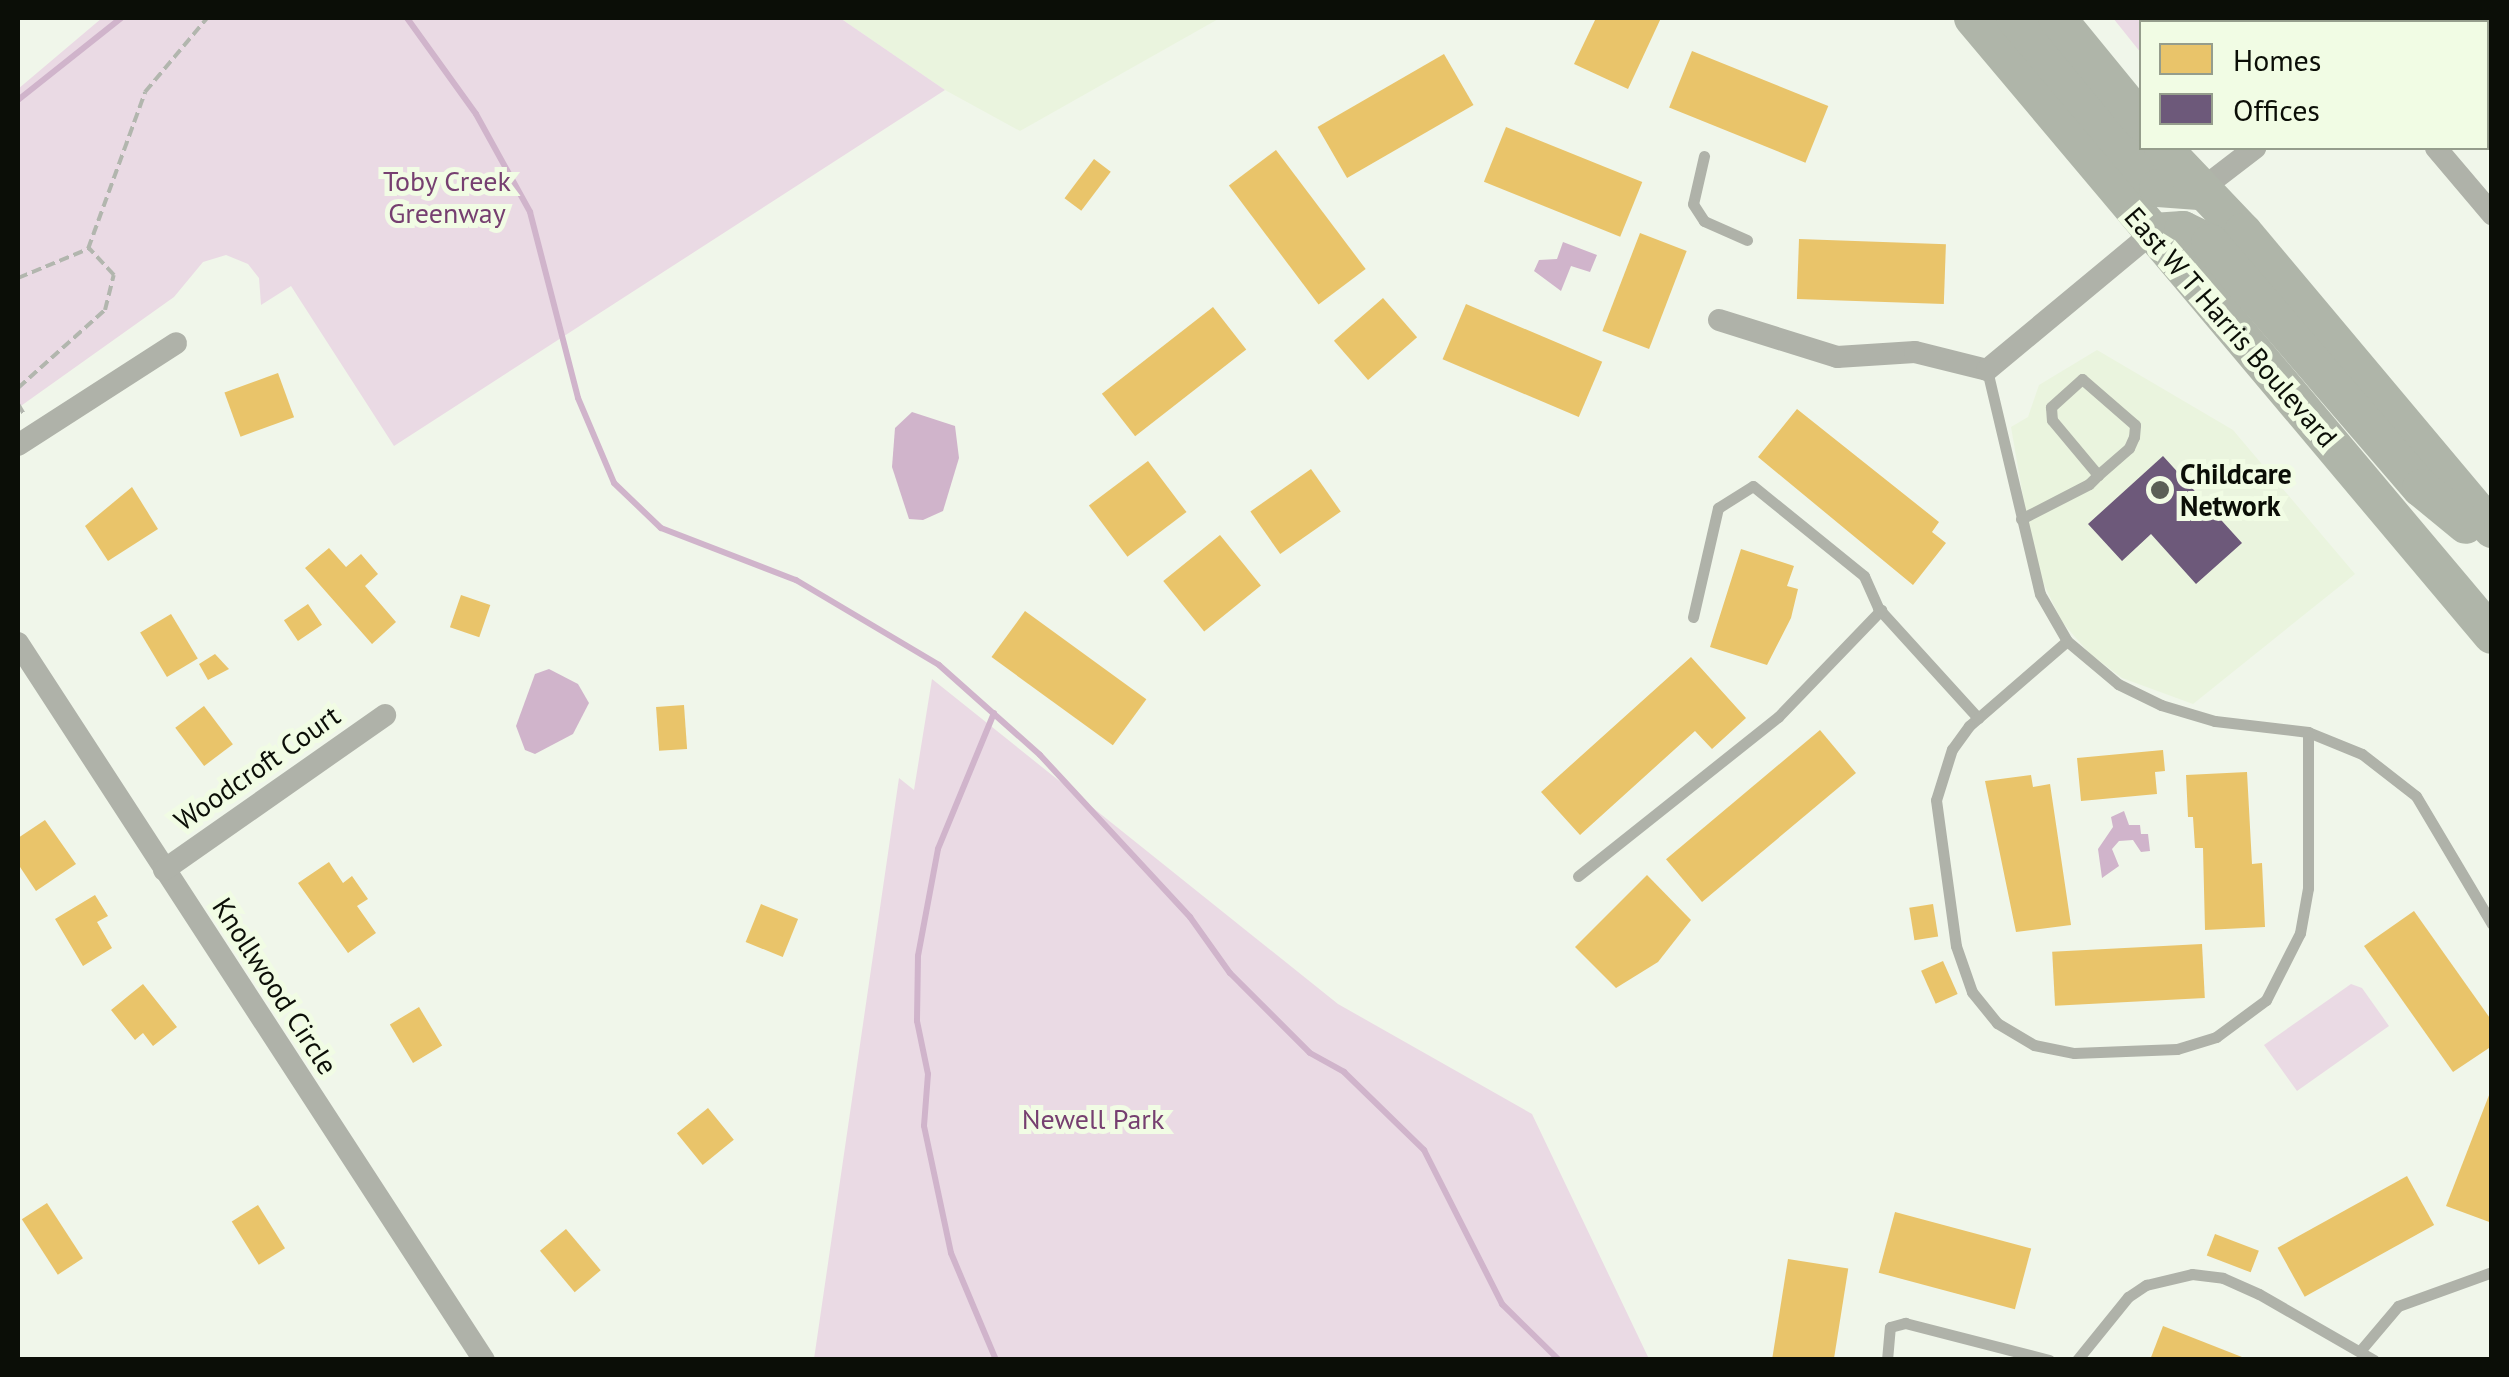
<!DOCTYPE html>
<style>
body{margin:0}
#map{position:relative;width:2509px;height:1377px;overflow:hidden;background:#f0f6ea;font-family:"PT Sans",sans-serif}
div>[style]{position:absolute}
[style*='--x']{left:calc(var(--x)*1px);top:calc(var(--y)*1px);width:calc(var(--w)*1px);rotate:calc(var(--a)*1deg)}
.built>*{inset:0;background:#eaf4de}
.green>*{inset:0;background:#eadae4}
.water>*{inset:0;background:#d0b4cb}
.homes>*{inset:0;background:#e9c46a;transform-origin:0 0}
.offices>*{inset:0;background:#6d597a}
.stream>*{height:6px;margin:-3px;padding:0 3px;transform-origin:3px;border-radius:3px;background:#d0b4cb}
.path>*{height:4px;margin-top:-2px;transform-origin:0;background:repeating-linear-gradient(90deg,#b2b6ae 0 10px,transparent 0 15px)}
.service>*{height:11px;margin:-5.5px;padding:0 5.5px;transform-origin:5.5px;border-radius:5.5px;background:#afb2a9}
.minor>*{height:22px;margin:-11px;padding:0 11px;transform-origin:11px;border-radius:11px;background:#afb2a9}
.primary>*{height:38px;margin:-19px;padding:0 19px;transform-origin:19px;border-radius:19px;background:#afb5a9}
.dots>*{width:28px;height:28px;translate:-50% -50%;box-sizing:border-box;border:5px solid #f1fce4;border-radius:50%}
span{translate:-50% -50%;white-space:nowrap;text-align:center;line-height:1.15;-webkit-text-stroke:10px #f1fce4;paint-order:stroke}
.park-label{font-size:28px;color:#763f70}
.street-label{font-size:28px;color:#0b0e07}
.poi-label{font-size:28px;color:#0b0e07;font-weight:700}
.left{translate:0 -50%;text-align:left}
.frame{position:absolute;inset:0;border:20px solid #0b0e07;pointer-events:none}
.legend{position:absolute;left:2139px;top:20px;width:350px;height:130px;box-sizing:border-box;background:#f1fce4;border:2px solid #959d8c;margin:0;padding:12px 18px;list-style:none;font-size:30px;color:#0b0e07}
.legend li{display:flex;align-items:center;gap:20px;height:50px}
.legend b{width:50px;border:2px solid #959d8c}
</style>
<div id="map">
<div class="built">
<div style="clip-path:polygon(840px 18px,1220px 18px,1020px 131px,945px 90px)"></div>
<div style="clip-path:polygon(2097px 350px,2233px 430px,2355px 574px,2193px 704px,2122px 678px,2089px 653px,2062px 622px,2035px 566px,2011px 427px,2028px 417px,2039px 385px)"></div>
</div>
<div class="green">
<div style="clip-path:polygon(102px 18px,840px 18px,945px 90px,394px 446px,291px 286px,261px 305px,259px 278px,248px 264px,226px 255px,203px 262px,174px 297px,18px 408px,18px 89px)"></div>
<div style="clip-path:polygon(2113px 18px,2204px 18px,2206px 22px,2142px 22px,2141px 53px)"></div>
<div style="clip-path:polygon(932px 679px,1338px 1004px,1532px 1114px,1649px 1359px,814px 1359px,899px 778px,914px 790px)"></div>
<div style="clip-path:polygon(2351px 984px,2362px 988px,2389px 1026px,2297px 1091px,2264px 1045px)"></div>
</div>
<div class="water">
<div style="clip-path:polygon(1563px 242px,1597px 255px,1590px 272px,1571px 266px,1561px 291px,1534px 271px,1539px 260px,1557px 259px)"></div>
<div style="clip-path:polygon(912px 412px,955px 426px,959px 458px,943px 511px,923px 520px,909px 519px,892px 467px,895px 428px)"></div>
<div style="clip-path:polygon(549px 669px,578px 684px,589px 703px,573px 734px,535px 754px,525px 750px,516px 726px,535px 674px)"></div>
<div style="clip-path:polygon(2124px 811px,2129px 825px,2140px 825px,2141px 834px,2148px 834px,2150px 851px,2141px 852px,2133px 840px,2119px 841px,2112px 849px,2119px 866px,2102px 878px,2098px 849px,2113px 827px,2111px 817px)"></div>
</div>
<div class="homes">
<div style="clip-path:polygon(1596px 18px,1661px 18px,1628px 89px,1574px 64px)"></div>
<div style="clip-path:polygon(2443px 18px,2492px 18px,2492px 23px,2486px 28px,2486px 22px)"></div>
<div style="left:1692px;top:51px;width:147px;height:61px;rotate:22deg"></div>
<div style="left:1444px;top:54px;width:59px;height:146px;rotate:60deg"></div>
<div style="left:1506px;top:127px;width:147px;height:59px;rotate:22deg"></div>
<div style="left:1276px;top:150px;width:149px;height:59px;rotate:53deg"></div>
<div style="left:1094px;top:159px;width:21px;height:49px;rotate:37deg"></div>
<div style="left:1640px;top:233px;width:50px;height:105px;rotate:21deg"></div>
<div style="left:1799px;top:239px;width:147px;height:60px;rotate:2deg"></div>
<div style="left:1383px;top:298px;width:52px;height:65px;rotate:49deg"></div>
<div style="left:1466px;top:304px;width:148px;height:60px;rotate:23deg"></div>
<div style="left:1213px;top:307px;width:54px;height:141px;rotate:52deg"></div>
<div style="left:278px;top:373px;width:47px;height:57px;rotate:70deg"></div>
<div style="clip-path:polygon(1797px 409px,1939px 522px,1932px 532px,1946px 543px,1913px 585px,1758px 457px)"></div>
<div style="left:1148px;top:461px;width:64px;height:74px;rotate:53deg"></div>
<div style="left:1311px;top:469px;width:52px;height:74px;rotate:55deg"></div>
<div style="clip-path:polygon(132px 487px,158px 529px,108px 561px,85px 526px)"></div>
<div style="left:1220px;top:535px;width:65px;height:73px;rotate:51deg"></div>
<div style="clip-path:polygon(329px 548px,346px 567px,361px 554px,378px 574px,365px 586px,396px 622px,372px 644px,305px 568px)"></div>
<div style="clip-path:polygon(1741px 549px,1794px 566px,1787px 586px,1798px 589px,1791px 618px,1767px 665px,1710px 647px)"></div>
<div style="left:461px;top:595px;width:31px;height:34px;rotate:19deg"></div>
<div style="left:308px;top:604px;width:25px;height:29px;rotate:56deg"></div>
<div style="left:1025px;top:611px;width:150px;height:57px;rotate:36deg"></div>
<div style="left:171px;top:614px;width:52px;height:36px;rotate:59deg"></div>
<div style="clip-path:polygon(215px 654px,229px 669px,208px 680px,199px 664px)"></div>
<div style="clip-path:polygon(1691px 657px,1746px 718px,1712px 749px,1695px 731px,1580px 835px,1541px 792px)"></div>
<div style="left:684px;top:705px;width:44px;height:28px;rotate:86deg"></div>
<div style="left:204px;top:706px;width:48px;height:36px;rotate:53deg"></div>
<div style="left:1820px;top:730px;width:56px;height:201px;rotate:50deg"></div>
<div style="clip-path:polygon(2163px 750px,2165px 771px,2155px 772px,2157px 794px,2081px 801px,2077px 758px)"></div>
<div style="clip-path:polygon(2247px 772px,2252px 864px,2262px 863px,2265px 927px,2205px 930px,2203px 848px,2195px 848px,2193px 817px,2188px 817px,2186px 775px)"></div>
<div style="clip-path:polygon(2031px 775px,2033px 787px,2050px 784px,2071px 925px,2016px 932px,1985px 781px)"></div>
<div style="clip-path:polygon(45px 820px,76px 864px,36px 891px,18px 864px,18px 838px)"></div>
<div style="clip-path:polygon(329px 862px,343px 883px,352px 876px,368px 899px,357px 906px,376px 933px,348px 953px,298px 883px)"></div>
<div style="clip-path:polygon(1647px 875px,1691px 920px,1658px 962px,1616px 988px,1575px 947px)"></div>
<div style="clip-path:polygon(95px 895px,108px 916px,97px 922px,112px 948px,83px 966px,55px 919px)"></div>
<div style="left:761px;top:904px;width:40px;height:41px;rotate:22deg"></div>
<div style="left:1933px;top:904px;width:33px;height:24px;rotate:81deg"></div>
<div style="clip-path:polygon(2414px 911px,2492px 1021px,2492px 1046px,2453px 1072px,2364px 946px)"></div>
<div style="left:2202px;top:944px;width:54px;height:150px;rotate:87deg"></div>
<div style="left:1943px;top:961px;width:36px;height:24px;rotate:66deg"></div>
<div style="clip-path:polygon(143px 984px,177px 1027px,153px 1046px,143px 1033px,135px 1040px,111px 1010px)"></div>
<div style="left:419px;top:1007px;width:45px;height:34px;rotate:59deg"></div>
<div style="clip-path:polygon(2491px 1090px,2492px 1090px,2492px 1223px,2446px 1206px)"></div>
<div style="left:708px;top:1108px;width:41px;height:40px;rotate:51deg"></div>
<div style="left:2407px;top:1176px;width:56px;height:148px;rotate:61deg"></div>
<div style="left:47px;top:1203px;width:66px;height:30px;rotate:57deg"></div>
<div style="left:258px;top:1205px;width:51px;height:31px;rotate:58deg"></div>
<div style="left:1895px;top:1212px;width:141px;height:63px;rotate:15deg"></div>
<div style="left:566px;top:1229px;width:54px;height:34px;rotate:50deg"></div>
<div style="left:2215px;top:1234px;width:47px;height:23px;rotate:21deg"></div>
<div style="left:1788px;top:1259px;width:61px;height:102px;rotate:9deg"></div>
<div style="clip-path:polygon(2163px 1326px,2247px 1359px,2247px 1360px,2150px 1360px)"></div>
</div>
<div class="offices">
<div style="clip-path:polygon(2163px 456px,2242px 543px,2196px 584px,2151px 534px,2122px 561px,2088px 524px)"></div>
</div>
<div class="stream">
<div style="--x:407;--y:18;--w:118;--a:54.3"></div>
<div style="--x:476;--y:114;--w:112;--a:61.1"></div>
<div style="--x:530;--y:212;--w:192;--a:75.5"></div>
<div style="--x:578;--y:398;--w:92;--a:67"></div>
<div style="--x:614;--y:483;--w:65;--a:43.8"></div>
<div style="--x:661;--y:528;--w:145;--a:21.1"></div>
<div style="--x:796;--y:580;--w:166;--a:30.7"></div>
<div style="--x:939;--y:665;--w:135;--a:41.7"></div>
<div style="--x:1040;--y:755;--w:221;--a:47.2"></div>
<div style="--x:1190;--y:917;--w:69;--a:54.5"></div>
<div style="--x:1230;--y:973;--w:113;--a:45"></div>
<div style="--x:1310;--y:1053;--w:39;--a:29"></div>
<div style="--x:1344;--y:1072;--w:112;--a:44.3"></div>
<div style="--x:1424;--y:1150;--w:173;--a:63.1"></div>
<div style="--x:1502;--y:1304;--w:80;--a:44.5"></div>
<div style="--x:18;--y:100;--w:132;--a:-38.5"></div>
<div style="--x:994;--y:713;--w:147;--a:112.4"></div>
<div style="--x:938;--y:849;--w:109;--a:100.6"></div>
<div style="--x:918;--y:956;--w:65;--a:90.9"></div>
<div style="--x:917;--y:1021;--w:54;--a:78.3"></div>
<div style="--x:928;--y:1074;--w:52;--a:94.4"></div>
<div style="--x:924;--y:1126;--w:130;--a:78"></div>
<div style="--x:951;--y:1253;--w:116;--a:67.2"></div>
</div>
<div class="path">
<div style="--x:18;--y:278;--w:76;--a:-22.5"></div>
<div style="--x:88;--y:249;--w:167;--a:-70"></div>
<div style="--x:145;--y:92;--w:97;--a:-50"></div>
<div style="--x:18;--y:388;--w:117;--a:-41.9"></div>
<div style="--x:105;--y:310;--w:36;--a:-76"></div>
<div style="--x:114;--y:275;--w:37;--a:-133"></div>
<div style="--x:18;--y:404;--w:14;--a:60"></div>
</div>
<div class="service">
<div style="--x:1704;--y:156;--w:49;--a:102.9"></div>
<div style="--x:1693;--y:204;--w:20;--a:57"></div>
<div style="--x:1704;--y:221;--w:47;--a:23.8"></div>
<div style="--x:1987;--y:370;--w:230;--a:76.7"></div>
<div style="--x:2040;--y:594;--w:54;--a:60.1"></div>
<div style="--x:2067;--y:641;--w:67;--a:40.1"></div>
<div style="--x:2118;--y:684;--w:48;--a:26"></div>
<div style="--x:2161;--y:705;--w:56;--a:16.5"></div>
<div style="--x:2215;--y:721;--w:94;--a:6.7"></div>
<div style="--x:2308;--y:732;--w:58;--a:22.2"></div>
<div style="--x:2362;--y:754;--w:68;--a:37.9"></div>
<div style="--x:2416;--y:796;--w:149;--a:59.3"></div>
<div style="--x:2021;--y:519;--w:76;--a:-27.2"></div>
<div style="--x:2089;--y:484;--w:13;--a:-45"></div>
<div style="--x:2098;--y:475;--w:41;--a:-41.1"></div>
<div style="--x:2129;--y:448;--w:12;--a:-66"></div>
<div style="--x:2134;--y:437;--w:12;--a:-85"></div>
<div style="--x:2135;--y:425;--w:70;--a:-139"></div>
<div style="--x:2082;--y:379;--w:42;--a:137.9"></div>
<div style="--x:2051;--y:407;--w:13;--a:86"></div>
<div style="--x:2052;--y:420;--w:72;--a:50.1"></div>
<div style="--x:1693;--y:617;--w:112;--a:-77.1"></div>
<div style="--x:1718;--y:508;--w:41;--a:-32.2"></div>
<div style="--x:1753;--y:486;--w:143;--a:39"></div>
<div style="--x:1864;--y:576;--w:35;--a:66"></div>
<div style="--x:1878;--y:608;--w:149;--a:47.7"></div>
<div style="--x:2067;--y:641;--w:130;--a:139.1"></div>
<div style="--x:1969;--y:726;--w:29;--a:126"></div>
<div style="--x:1952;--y:749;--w:53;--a:107.4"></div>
<div style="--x:1936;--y:800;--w:147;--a:82.2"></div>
<div style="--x:1956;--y:946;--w:49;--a:70.8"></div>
<div style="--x:1972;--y:992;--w:40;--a:51"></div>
<div style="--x:1997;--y:1023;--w:43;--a:30.7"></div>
<div style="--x:2034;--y:1045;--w:41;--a:11.3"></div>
<div style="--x:2074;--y:1053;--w:103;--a:-2.2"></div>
<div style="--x:2177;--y:1049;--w:41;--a:-17.1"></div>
<div style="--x:2216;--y:1037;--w:62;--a:-36.5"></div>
<div style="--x:2266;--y:1000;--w:75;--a:-63.1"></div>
<div style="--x:2300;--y:933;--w:46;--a:-79.9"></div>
<div style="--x:2308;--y:888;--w:156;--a:-90"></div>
<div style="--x:1578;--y:876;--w:256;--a:-38.5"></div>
<div style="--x:1778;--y:717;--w:149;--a:-46.1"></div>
<div style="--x:2360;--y:1351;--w:59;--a:-49.8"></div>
<div style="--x:2398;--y:1306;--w:100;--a:-19.9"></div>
<div style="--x:1887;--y:1360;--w:33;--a:-85"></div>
<div style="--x:1890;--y:1327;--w:16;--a:-15"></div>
<div style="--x:1905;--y:1323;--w:149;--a:14.4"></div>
<div style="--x:2077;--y:1360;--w:81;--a:-51"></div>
<div style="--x:2128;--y:1297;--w:22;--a:-34"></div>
<div style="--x:2146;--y:1285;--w:47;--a:-13.4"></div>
<div style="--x:2192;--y:1274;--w:31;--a:7"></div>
<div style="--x:2223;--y:1278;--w:39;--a:24"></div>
<div style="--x:2259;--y:1294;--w:133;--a:29.9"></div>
</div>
<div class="minor">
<div style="--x:2326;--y:18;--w:6;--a:45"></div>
<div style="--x:2436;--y:148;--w:87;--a:49.7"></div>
<div style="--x:2199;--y:191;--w:71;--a:-37.5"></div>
<div style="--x:1719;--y:320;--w:124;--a:17.4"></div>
<div style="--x:1837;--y:357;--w:78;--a:-3.7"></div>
<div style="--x:1915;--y:352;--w:74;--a:14"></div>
<div style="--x:1987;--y:370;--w:216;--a:-39.7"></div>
<div style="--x:18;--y:445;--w:188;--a:-32.8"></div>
<div style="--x:18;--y:643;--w:855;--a:56.98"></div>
<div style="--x:164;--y:870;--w:270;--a:-35"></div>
</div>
<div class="primary">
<div style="--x:1973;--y:18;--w:806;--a:49.93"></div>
<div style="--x:2015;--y:18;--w:222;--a:49.9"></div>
<div style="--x:2158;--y:188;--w:41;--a:4.2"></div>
<div style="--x:2057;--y:18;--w:134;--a:50.7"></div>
<div style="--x:2163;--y:148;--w:116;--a:46.4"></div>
<div style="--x:2243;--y:232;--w:388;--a:50"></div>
<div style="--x:2153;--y:232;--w:30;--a:-4"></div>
<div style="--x:2183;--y:230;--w:30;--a:26"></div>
<div style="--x:2210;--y:243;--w:323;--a:49.3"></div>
<div style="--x:2421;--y:488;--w:58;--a:39.4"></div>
</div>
<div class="dots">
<div style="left:2160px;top:490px;background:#5b5f56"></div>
</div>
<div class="park-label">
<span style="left:447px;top:197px">Toby Creek<br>Greenway</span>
<span style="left:1093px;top:1119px">Newell Park</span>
</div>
<div class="street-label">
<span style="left:2231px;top:327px;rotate:49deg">East W T Harris Boulevard</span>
<span style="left:257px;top:768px;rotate:-35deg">Woodcroft Court</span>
<span style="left:275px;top:986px;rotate:57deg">Knollwood Circle</span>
</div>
<div class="poi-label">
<span class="left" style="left:2180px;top:490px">Childcare<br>Network</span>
</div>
<div class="frame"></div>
<ul class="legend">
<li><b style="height:28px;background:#e9c46a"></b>Homes</li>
<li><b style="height:28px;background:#6d597a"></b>Offices</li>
</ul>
</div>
